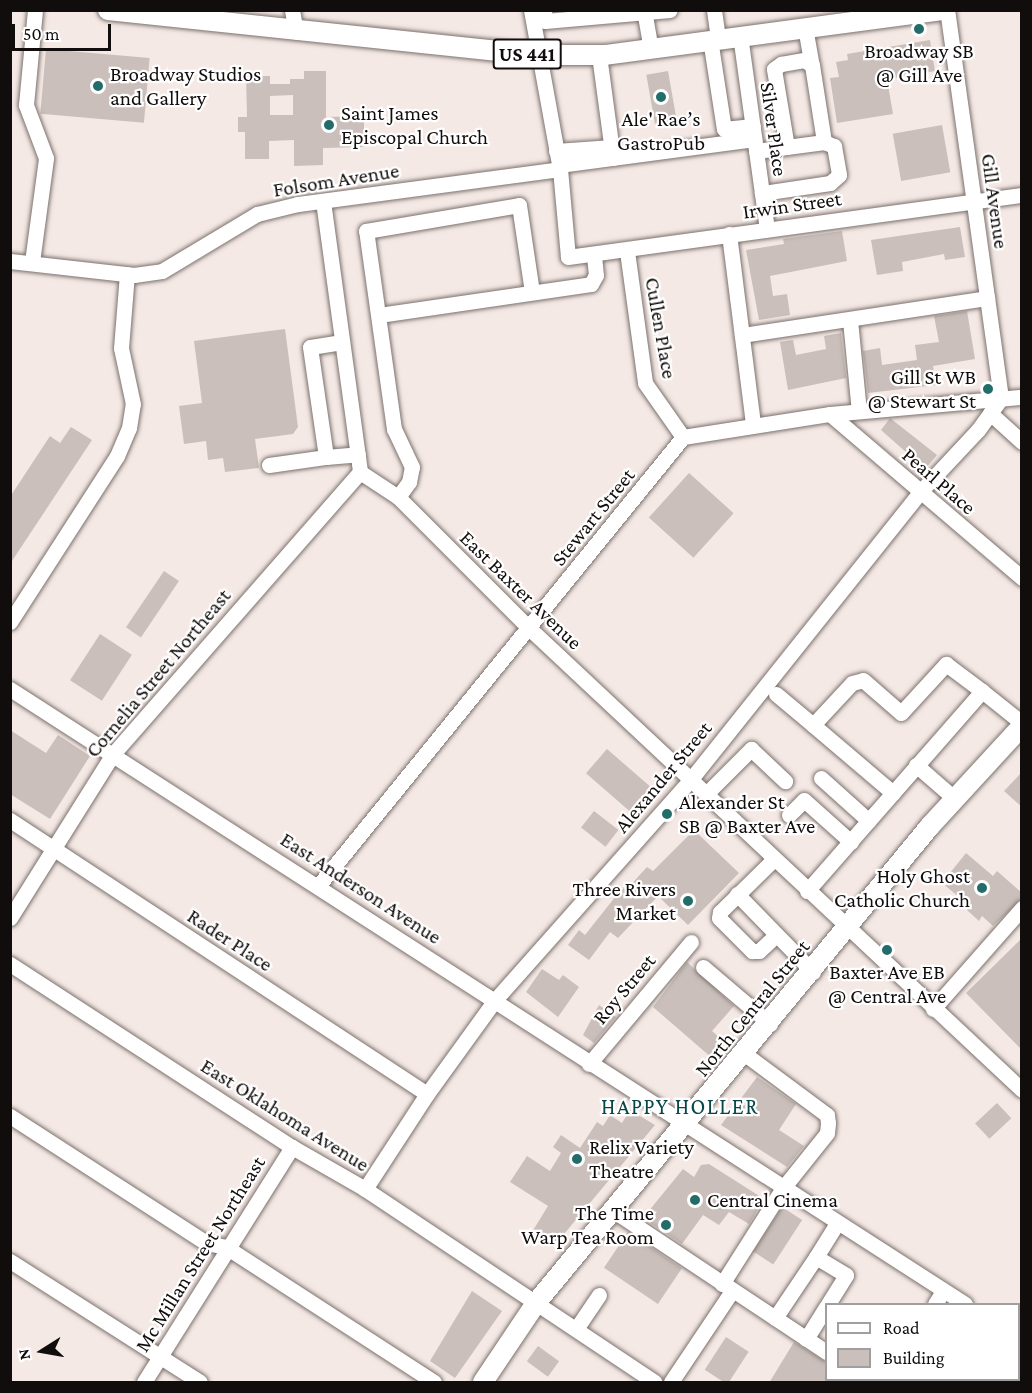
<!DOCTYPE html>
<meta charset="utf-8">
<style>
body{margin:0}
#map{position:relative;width:1032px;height:1393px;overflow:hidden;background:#f5e9e5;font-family:"Crimson Pro",serif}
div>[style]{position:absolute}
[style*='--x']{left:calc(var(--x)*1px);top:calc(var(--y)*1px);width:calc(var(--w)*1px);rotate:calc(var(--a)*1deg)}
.building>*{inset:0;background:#cabfba;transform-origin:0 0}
.roads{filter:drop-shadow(0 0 2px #7b716d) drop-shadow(0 0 2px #7b716d)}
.minor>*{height:15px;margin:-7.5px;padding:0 7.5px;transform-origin:7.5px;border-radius:7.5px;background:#fff}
.major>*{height:20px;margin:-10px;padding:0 10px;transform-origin:10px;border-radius:10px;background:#fff}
.dots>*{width:16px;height:16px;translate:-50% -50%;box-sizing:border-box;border:3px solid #fff;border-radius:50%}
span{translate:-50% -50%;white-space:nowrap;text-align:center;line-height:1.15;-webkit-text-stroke:4.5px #fff;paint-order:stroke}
.shield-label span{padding:2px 4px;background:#fff;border:2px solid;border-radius:4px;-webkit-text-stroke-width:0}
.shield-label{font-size:20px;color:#110d0c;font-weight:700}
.poi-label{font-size:21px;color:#110d0c}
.left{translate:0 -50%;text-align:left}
.right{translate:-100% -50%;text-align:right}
.street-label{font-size:21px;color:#110d0c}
.neighbourhood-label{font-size:22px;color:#074846;letter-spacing:1.5px}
.frame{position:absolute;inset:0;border:12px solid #110d0c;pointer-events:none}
.legend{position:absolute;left:825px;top:1303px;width:195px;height:78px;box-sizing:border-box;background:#fff;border:2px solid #a09e9e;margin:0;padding:8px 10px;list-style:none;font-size:18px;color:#110d0c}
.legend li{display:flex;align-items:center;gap:12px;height:30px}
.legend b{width:30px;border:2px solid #a09e9e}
.north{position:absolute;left:12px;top:1321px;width:60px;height:60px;-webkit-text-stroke:4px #fff;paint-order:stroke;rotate:259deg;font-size:16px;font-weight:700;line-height:24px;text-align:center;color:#110d0c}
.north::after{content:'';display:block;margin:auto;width:21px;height:27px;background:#110d0c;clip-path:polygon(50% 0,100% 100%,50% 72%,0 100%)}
.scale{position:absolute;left:12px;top:24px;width:99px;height:27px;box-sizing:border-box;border:3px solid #110d0c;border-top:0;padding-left:8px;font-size:18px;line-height:21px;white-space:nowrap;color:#110d0c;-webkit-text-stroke:4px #fff;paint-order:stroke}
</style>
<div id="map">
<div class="building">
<div style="clip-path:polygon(930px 40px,935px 71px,887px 79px,893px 114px,837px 123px,830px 78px,839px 77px,836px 62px,848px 60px,847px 54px)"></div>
<div style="left:46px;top:49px;width:104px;height:65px;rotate:5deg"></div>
<div style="clip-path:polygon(evenodd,304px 71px,326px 71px,326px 117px,364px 116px,364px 147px,323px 148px,323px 165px,294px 166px,294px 140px,269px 141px,269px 159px,245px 159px,245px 132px,238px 132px,238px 117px,247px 117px,246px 76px,270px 76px,270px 84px,290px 84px,290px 79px,304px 79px,304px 71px,293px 95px,293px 115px,270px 115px,270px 96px,293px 95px)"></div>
<div style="left:668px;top:71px;width:51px;height:22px;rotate:80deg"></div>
<div style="left:942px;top:125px;width:48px;height:50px;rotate:80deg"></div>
<div style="clip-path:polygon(960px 227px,965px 257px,945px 260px,944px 254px,902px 262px,903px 271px,877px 275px,871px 240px)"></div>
<div style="clip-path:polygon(842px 231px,847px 261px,770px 276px,773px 296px,787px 294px,790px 315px,759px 320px,746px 250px,784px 244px,783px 239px)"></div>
<div style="clip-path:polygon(967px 311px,975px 359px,933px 366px,936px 385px,868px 393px,863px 351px,880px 348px,882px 365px,917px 360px,915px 345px,939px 342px,934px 316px)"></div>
<div style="clip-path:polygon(285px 329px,298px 427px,293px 434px,255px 439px,259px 468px,225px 472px,223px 458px,208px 460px,206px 441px,184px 444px,179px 406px,202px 403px,194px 341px)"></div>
<div style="clip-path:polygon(841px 333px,846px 378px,788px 390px,780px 342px,793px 340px,796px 355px,826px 349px,824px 336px)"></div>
<div style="clip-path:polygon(890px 418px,937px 455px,925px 469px,881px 430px)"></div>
<div style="clip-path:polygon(71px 427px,92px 440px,10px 564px,10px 497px,50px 436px,60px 443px)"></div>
<div style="left:689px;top:473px;width:60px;height:60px;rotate:42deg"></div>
<div style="left:164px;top:571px;width:18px;height:68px;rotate:34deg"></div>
<div style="left:100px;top:634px;width:38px;height:55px;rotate:33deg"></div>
<div style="clip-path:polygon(10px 730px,46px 753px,58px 735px,90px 756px,50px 819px,10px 794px)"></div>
<div style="left:607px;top:749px;width:58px;height:32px;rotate:41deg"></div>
<div style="clip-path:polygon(1022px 772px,1022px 807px,1004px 791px)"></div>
<div style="left:594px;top:811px;width:31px;height:21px;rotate:38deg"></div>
<div style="clip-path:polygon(694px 830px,739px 873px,688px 925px,658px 896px,618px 938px,610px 932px,589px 960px,568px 945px,579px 930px,585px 935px,623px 887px,626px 890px,647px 867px,653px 871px)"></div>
<div style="clip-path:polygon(966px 853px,993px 876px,997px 871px,1022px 893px,1022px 899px,993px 926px,982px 916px,979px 921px,967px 910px,970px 906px,942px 883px)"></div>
<div style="clip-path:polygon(1022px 938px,1022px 1050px,966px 993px)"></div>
<div style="clip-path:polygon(687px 962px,734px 1006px,712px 1031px,726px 1043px,712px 1058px,653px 1007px)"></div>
<div style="clip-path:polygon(542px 969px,559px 980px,563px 975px,579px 987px,558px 1017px,526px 992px)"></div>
<div style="clip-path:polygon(599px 1005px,616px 1017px,594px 1043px,583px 1035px)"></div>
<div style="clip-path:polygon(757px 1077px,796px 1104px,779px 1130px,804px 1146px,787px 1167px,721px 1125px)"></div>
<div style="left:997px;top:1103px;width:21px;height:30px;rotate:47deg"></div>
<div style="clip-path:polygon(630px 1110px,655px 1125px,554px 1246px,532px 1232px,548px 1206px,510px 1182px,527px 1156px,550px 1171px,561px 1153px,553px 1147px,561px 1135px,580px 1148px,597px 1122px,603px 1126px,610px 1115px,622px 1123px)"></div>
<div style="clip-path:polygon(709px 1164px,764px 1199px,749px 1224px,729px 1212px,719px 1225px,703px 1215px,682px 1244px,643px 1218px,683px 1169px,694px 1177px,701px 1165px)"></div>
<div style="left:782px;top:1207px;width:24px;height:53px;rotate:33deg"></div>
<div style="left:628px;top:1232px;width:65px;height:43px;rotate:34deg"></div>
<div style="clip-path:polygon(472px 1291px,502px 1311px,455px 1378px,430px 1361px)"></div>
<div style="left:726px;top:1337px;width:27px;height:39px;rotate:33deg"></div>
<div style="clip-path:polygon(794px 1342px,826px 1362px,826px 1383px,769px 1383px)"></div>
<div style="left:538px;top:1346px;width:26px;height:19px;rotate:36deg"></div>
</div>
<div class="roads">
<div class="minor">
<div style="--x:292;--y:10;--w:22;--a:80"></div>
<div style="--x:531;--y:10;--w:162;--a:79.7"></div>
<div style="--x:560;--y:169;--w:88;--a:84.8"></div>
<div style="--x:568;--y:257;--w:458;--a:-7.8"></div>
<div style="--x:544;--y:10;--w:11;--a:85"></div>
<div style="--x:545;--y:21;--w:125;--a:-5"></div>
<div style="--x:644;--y:10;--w:40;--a:80"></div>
<div style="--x:714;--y:10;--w:28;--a:82"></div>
<div style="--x:805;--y:27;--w:39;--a:80"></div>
<div style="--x:740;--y:35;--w:196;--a:82.1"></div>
<div style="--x:710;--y:39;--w:91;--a:81.2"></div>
<div style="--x:724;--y:129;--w:29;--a:-6"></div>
<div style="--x:599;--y:55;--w:104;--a:82.3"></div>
<div style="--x:787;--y:147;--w:79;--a:-99.5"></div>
<div style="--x:774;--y:69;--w:9;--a:-36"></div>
<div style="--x:781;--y:64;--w:23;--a:-10"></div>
<div style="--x:804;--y:60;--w:9;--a:32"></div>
<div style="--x:812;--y:65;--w:78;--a:81.1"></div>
<div style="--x:556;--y:151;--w:56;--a:-4.1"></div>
<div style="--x:756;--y:151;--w:69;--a:-7.5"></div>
<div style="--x:824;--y:142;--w:11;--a:22"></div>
<div style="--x:834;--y:146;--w:29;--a:80"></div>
<div style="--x:839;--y:175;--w:12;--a:138"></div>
<div style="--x:830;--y:183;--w:69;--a:171.6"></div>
<div style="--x:559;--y:165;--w:197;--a:-7.6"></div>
<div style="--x:323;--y:201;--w:274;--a:82.2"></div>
<div style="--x:360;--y:472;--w:45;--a:33.3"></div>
<div style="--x:398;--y:497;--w:187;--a:45"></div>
<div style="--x:530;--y:629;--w:674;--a:43.14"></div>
<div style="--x:729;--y:234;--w:193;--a:82.8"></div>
<div style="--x:627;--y:251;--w:133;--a:82.2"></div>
<div style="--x:645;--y:383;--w:66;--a:54.9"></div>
<div style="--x:10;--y:261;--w:125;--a:6.4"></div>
<div style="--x:134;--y:275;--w:28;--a:-8"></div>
<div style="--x:162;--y:271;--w:111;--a:-31"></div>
<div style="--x:257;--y:214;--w:42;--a:-13.7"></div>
<div style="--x:298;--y:204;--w:264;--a:-7.6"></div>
<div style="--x:32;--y:262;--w:105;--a:-82.3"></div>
<div style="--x:46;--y:158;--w:57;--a:-110.7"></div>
<div style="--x:26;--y:105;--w:95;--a:-84.6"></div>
<div style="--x:379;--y:315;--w:214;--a:-8.3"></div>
<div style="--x:591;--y:284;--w:10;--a:-61"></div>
<div style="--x:596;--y:275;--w:20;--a:-96"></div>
<div style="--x:850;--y:320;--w:91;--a:84.4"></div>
<div style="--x:742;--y:335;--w:248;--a:-8.6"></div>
<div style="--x:342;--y:342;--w:32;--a:171"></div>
<div style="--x:310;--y:347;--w:111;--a:81.7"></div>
<div style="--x:326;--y:457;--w:32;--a:-5"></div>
<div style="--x:990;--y:413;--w:43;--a:42.2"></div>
<div style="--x:830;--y:414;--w:253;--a:40.5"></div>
<div style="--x:269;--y:465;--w:58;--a:-8"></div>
<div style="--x:398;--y:497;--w:19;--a:-54"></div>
<div style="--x:409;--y:482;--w:15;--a:-79"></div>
<div style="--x:412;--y:467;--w:42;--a:-115.3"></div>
<div style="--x:394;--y:429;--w:200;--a:-98"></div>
<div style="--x:366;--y:231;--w:155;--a:-9.6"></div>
<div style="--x:519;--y:205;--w:88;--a:81.5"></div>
<div style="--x:10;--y:622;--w:197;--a:-57.2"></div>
<div style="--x:117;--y:456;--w:30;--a:-67"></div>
<div style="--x:129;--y:428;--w:24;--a:-81"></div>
<div style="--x:133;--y:404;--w:57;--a:-102.1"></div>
<div style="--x:121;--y:348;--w:74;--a:-85.4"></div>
<div style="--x:10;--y:689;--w:1136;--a:32.78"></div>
<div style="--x:776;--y:694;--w:48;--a:40"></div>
<div style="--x:813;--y:725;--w:57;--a:-47.1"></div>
<div style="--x:852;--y:683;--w:11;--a:-15"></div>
<div style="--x:863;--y:680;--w:50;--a:41"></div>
<div style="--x:901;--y:713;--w:67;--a:-47.4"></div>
<div style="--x:946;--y:664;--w:45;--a:36.9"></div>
<div style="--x:813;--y:725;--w:105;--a:40.4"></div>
<div style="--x:916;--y:765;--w:52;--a:41.1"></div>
<div style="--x:821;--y:778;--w:64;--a:41.9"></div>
<div style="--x:706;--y:794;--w:64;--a:-45"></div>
<div style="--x:751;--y:749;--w:47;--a:43.3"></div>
<div style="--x:789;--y:815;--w:21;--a:-45"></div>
<div style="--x:804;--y:800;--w:63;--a:41.8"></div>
<div style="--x:10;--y:820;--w:499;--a:33.3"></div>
<div style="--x:774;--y:859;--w:76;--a:135.5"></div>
<div style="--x:720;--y:912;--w:6;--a:99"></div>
<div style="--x:719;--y:918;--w:47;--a:45"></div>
<div style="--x:752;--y:951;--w:7;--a:0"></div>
<div style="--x:759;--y:951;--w:23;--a:-43"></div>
<div style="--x:318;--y:886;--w:579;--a:-50.89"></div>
<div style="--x:683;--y:437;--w:149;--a:-8.9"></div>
<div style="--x:830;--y:414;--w:193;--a:-5.1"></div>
<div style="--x:807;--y:891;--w:266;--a:-48.8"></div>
<div style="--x:982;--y:691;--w:51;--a:38.7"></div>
<div style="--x:737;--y:894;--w:109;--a:45.7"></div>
<div style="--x:10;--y:918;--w:194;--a:-57.9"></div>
<div style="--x:113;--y:754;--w:375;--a:-48.8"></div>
<div style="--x:10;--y:964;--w:336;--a:33"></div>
<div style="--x:292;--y:1147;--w:84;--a:29.9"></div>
<div style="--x:365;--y:1189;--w:348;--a:33.7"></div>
<div style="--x:703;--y:967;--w:88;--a:40.4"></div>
<div style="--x:933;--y:1009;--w:135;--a:-48.6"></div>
<div style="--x:589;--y:1064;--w:159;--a:-50.1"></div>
<div style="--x:10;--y:1116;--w:234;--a:32.9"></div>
<div style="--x:206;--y:1243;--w:20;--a:11"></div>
<div style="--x:226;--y:1247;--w:248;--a:33"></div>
<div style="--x:365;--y:1189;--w:113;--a:-56.9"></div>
<div style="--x:427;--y:1094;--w:116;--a:-54.1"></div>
<div style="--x:495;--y:1000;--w:295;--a:-48.4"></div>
<div style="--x:691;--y:779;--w:366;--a:-51.4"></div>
<div style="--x:919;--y:493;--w:86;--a:-46.9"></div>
<div style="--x:978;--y:430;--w:39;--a:-54"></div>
<div style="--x:1001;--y:398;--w:392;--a:-97.9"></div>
<div style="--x:614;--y:1211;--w:255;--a:33.6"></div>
<div style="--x:10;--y:1261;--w:225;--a:32.5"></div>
<div style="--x:722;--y:1284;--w:114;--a:-57.6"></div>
<div style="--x:783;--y:1188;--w:70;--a:-51.3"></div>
<div style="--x:827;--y:1133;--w:10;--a:-84"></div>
<div style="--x:828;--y:1123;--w:8;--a:-97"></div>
<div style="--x:827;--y:1115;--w:102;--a:-143.4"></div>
<div style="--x:828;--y:1304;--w:34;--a:-58"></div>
<div style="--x:846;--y:1275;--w:35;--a:-149"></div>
<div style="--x:816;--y:1257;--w:40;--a:-58"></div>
<div style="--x:935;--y:1304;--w:15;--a:-58"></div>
<div style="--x:775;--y:1318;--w:73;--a:-56.1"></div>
<div style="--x:576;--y:1329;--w:41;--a:-55.9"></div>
<div style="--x:1018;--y:1336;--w:5;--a:-37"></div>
<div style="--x:806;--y:1339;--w:38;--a:-58"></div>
<div style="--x:868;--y:1380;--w:4;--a:27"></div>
<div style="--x:1015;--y:1380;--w:4;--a:34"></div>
<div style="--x:144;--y:1382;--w:278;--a:-57.8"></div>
<div style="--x:671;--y:1382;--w:110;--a:-56.2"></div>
<div style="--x:972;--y:1382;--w:4;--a:-34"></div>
</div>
<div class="major">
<div style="--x:108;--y:10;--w:433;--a:6"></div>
<div style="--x:539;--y:55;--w:66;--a:0"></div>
<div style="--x:605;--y:55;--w:342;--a:-7.6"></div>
<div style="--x:483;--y:1382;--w:95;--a:-56.1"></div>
<div style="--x:536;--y:1303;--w:619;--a:-50.44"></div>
<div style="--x:930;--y:826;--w:136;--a:-47.4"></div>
</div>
</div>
<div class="dots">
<div style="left:919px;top:29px;background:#226d69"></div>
<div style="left:98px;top:86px;background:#226d69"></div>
<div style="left:661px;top:97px;background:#226d69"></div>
<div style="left:329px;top:125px;background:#226d69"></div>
<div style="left:988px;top:389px;background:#226d69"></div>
<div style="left:667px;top:814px;background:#226d69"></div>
<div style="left:982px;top:888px;background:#226d69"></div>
<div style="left:688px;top:901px;background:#226d69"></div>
<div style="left:887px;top:950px;background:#226d69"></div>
<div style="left:577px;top:1159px;background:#226d69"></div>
<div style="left:695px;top:1200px;background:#226d69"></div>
<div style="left:666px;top:1225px;background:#226d69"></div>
</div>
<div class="shield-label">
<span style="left:527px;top:54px">US 441</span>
</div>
<div class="poi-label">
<span style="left:919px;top:63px">Broadway SB<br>@ Gill Ave</span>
<span class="left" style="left:110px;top:86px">Broadway Studios<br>and Gallery</span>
<span class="left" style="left:341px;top:125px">Saint James<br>Episcopal Church</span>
<span style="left:661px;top:131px">Ale' Rae’s<br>GastroPub</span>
<span class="right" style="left:976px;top:389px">Gill St WB<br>@ Stewart St</span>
<span class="left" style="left:679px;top:814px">Alexander St<br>SB @ Baxter Ave</span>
<span class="right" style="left:970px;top:888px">Holy Ghost<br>Catholic Church</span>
<span class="right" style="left:676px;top:901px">Three Rivers<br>Market</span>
<span style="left:887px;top:984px">Baxter Ave EB<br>@ Central Ave</span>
<span class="left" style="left:589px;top:1159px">Relix Variety<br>Theatre</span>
<span class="left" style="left:707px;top:1200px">Central Cinema</span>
<span class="right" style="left:654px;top:1225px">The Time<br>Warp Tea Room</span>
</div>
<div class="street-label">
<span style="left:774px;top:129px;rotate:82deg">Silver Place</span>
<span style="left:336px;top:180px;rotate:-9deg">Folsom Avenue</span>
<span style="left:995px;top:201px;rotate:82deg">Gill Avenue</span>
<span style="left:792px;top:205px;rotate:-8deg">Irwin Street</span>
<span style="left:661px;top:328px;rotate:80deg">Cullen Place</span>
<span style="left:939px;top:481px;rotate:41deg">Pearl Place</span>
<span style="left:593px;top:517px;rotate:-51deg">Stewart Street</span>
<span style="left:521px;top:590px;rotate:44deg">East Baxter Avenue</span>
<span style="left:158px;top:673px;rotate:-50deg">Cornelia Street Northeast</span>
<span style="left:663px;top:777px;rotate:-50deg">Alexander Street</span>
<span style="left:361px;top:888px;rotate:33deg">East Anderson Avenue</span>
<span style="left:230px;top:940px;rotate:33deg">Rader Place</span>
<span style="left:624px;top:989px;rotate:-50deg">Roy Street</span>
<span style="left:752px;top:1008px;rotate:-51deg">North Central Street</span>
<span style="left:285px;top:1115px;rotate:32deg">East Oklahoma Avenue</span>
<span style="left:200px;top:1254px;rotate:-58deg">Mc Millan Street Northeast</span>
</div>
<div class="neighbourhood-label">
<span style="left:680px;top:1107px">HAPPY HOLLER</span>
</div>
<div class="frame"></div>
<ul class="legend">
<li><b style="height:8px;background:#fff"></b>Road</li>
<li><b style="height:16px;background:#cabfba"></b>Building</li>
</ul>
<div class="north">N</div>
<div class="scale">50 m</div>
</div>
